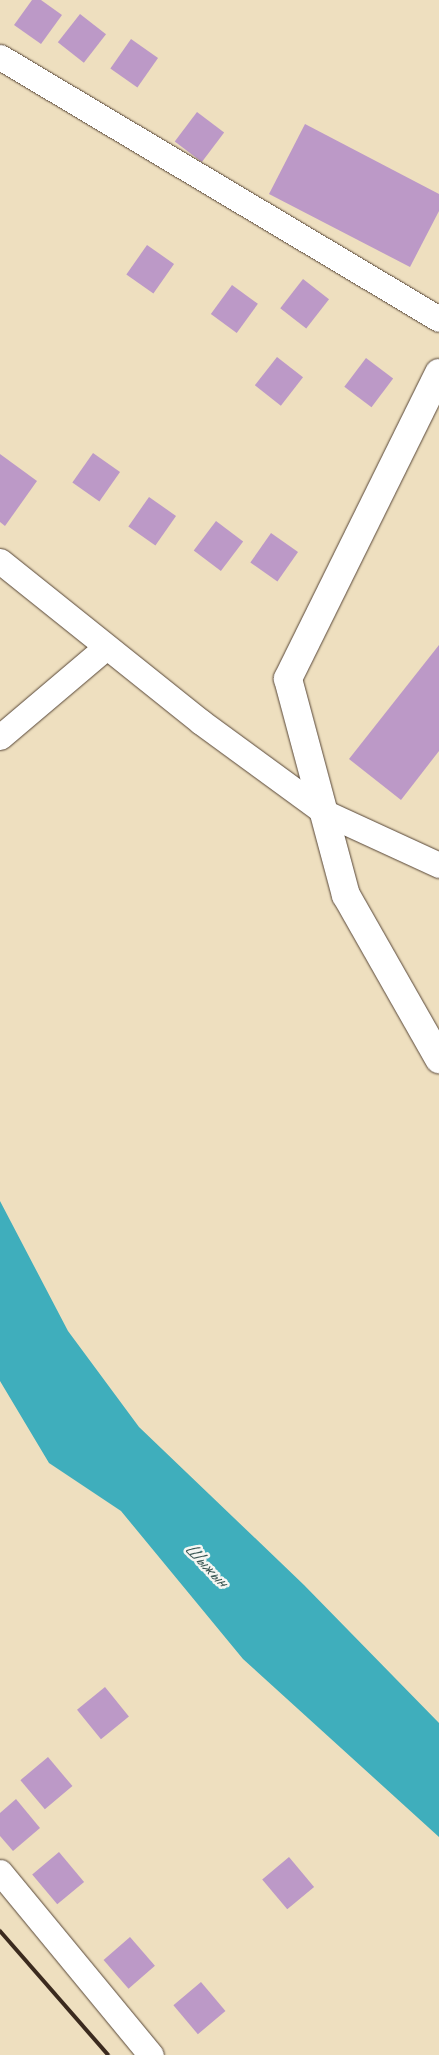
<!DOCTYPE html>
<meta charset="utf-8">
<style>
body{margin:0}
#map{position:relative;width:439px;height:2055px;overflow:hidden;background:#eedfbf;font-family:Caveat,sans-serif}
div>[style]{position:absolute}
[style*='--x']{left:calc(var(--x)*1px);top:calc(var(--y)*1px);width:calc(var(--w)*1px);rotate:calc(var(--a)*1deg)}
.water>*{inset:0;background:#3faebc}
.building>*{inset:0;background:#bc99c7;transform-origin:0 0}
.roads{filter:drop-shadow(0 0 1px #564536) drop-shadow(0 0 1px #564536)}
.minor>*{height:25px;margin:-12.5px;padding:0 12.5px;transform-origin:12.5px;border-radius:12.5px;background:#fff}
.tertiary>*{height:28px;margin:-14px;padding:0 14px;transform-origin:14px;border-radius:14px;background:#fff}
.rail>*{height:4px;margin:-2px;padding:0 2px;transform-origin:2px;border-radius:2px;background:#3b2a1e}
span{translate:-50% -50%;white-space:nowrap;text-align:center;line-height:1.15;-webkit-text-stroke:5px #f6f6f2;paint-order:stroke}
.water-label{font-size:19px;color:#3c5855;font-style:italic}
</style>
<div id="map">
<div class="water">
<div style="clip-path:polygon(0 1201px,68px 1331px,139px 1427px,304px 1585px,439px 1723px,439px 1837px,243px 1659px,121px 1511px,49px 1463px,0 1381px)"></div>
</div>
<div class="building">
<div style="clip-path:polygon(32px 0,41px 0,62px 15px,41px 44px,14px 25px)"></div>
<div style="left:80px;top:14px;width:33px;height:36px;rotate:38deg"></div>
<div style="left:131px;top:39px;width:33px;height:36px;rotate:35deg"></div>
<div style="left:197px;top:112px;width:34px;height:37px;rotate:37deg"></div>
<div style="clip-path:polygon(305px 124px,439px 194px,439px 211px,410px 267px,269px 194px)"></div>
<div style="left:147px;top:245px;width:33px;height:36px;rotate:35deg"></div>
<div style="left:303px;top:279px;width:33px;height:37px;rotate:38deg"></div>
<div style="left:232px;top:285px;width:32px;height:36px;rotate:36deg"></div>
<div style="left:277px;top:357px;width:33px;height:36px;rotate:38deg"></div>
<div style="left:366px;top:358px;width:34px;height:36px;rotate:37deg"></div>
<div style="left:93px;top:453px;width:33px;height:36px;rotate:35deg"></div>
<div style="clip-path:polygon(0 454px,37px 481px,5px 526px,0 522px)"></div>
<div style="left:149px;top:497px;width:33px;height:36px;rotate:35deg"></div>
<div style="left:216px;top:521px;width:34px;height:37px;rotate:37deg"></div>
<div style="left:271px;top:533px;width:33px;height:36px;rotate:35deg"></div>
<div style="clip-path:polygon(439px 645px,439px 751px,401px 800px,349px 759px)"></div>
<div style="left:105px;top:1687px;width:38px;height:36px;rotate:51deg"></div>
<div style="left:48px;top:1757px;width:38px;height:36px;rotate:50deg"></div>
<div style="clip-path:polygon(16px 1799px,40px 1828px,13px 1851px,0 1836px,0 1813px)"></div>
<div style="left:59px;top:1852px;width:39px;height:35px;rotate:50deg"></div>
<div style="left:289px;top:1857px;width:39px;height:35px;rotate:50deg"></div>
<div style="left:130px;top:1937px;width:38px;height:35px;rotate:49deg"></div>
<div style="left:201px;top:1982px;width:38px;height:36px;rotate:50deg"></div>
</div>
<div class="roads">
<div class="minor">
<div style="--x:0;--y:57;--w:511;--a:30.83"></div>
<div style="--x:0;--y:561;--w:258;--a:38.7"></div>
<div style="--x:201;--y:722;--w:152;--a:36.2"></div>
<div style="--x:324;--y:812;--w:127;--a:24.7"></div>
<div style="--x:0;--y:737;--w:139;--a:-40.3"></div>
<div style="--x:0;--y:1872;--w:237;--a:50.5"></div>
</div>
<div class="tertiary">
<div style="--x:439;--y:373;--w:341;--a:116.3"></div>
<div style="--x:288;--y:679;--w:224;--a:75"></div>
<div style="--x:346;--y:895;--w:189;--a:60.4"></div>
</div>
</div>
<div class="rail">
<div style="--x:0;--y:1931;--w:164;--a:48.9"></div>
</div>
<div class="water-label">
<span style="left:206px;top:1565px;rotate:46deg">Шыжын</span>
</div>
</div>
